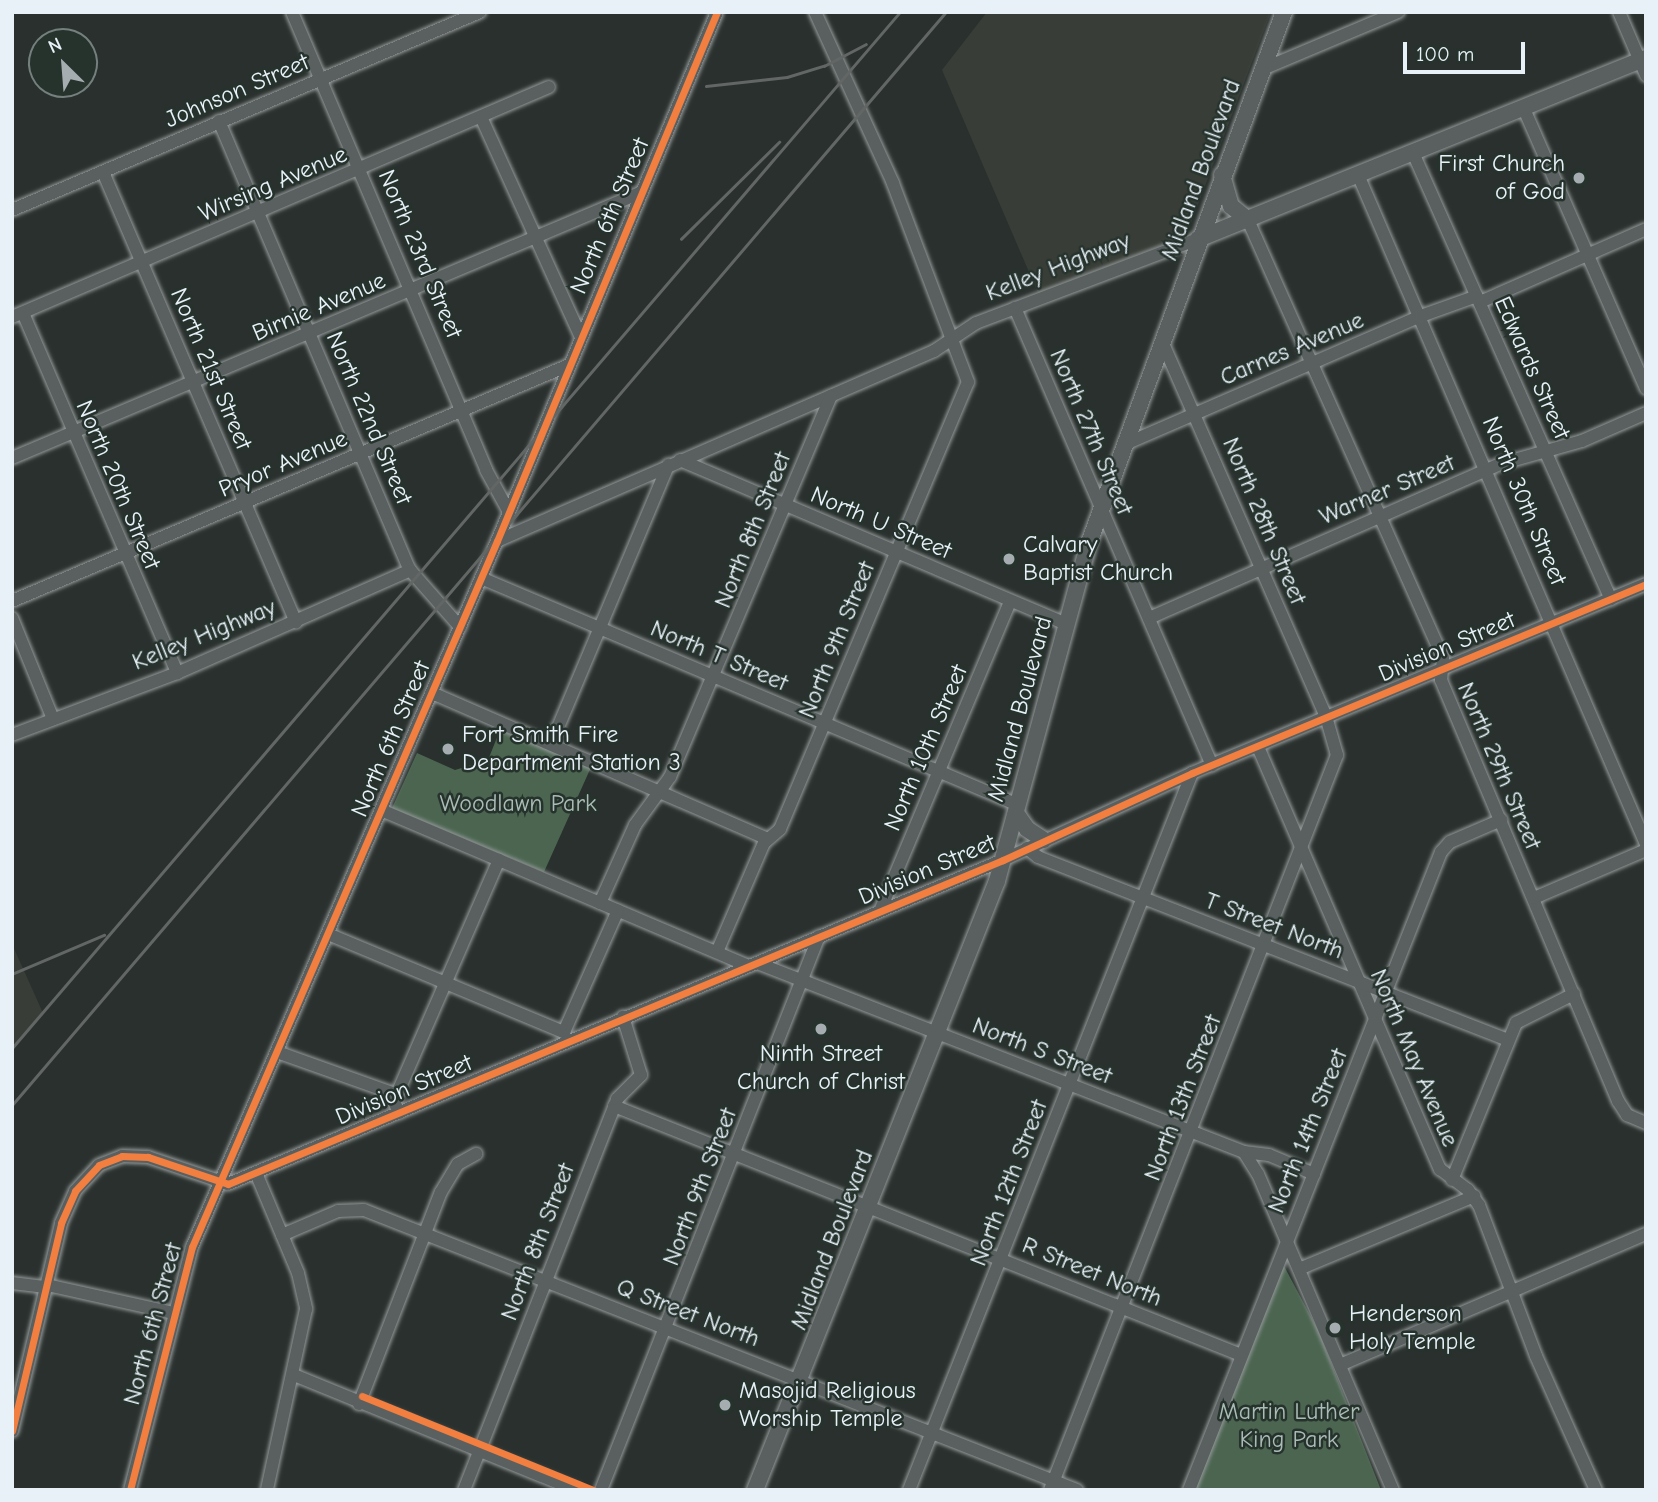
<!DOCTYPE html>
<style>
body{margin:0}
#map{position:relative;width:1658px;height:1502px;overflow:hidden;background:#29302d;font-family:"Comic Neue",sans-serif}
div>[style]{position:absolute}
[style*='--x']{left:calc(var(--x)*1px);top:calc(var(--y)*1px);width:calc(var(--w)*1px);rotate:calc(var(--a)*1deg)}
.built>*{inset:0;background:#383d37}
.green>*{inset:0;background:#4b6550}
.roads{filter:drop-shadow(0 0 2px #959a9a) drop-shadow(0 0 2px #959a9a)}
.minor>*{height:12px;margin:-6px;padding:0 6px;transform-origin:6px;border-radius:6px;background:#5a6060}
.major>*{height:16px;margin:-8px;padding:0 8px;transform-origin:8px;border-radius:8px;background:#5a6060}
.rail>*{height:2.5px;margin:-1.25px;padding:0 1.25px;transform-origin:1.25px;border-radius:1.25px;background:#626665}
.cycleway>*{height:7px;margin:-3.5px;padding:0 3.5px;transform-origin:3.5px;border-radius:3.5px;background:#f27e40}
.dots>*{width:19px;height:19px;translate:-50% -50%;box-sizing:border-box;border:4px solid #26332d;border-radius:50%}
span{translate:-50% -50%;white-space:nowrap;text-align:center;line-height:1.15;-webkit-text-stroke:5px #26332d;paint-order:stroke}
.street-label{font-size:24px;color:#e8f1f8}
.poi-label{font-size:24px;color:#e8f1f8}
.right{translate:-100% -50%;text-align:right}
.left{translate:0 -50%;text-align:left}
.park-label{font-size:24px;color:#abbcb7}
.frame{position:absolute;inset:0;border:14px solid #e8f1f8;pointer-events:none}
.north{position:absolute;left:28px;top:28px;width:70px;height:70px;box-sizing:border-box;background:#26332d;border:2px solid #747f7e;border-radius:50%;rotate:335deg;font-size:19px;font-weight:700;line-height:28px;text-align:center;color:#e8f1f8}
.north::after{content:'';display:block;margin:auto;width:24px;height:32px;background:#a5adb1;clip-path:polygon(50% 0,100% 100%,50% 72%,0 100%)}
.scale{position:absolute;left:1403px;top:42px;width:122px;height:32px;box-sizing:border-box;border:4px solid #e8f1f8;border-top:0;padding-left:9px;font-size:21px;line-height:24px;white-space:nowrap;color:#e8f1f8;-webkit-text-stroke:5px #26332d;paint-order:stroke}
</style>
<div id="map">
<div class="built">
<div style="clip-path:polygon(987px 12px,1271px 12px,1186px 236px,1038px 293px,942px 70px)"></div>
<div style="clip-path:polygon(12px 944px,43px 1013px,12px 1051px)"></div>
</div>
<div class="green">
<div style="clip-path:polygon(500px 730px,592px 765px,544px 872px,392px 808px,417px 753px,455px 770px,488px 760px)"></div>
<div style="clip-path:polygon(1284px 1266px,1318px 1330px,1381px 1490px,1195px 1490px)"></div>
</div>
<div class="roads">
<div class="minor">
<div style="--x:292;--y:12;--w:497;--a:67"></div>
<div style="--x:486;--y:470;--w:48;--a:61.3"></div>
<div style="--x:1619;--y:12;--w:69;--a:66.8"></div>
<div style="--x:1263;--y:69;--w:147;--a:-22.9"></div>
<div style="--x:1524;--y:109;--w:305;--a:66.4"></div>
<div style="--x:481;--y:117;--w:242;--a:65.6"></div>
<div style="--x:219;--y:121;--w:488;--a:67"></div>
<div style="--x:410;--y:570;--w:76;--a:48.7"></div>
<div style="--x:1414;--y:155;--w:486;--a:66.1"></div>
<div style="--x:103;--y:172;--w:490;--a:66.8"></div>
<div style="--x:1359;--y:177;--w:726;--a:66.72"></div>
<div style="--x:12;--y:210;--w:508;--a:-22.93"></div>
<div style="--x:1248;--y:220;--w:479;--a:66"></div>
<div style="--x:1443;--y:658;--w:22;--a:95"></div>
<div style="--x:1441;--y:680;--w:457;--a:67.2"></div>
<div style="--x:1618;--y:1101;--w:17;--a:57"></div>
<div style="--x:1627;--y:1115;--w:21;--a:23"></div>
<div style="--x:1480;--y:302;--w:181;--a:-23.7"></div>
<div style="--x:1015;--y:308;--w:498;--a:66.7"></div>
<div style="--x:23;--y:313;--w:392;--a:66.8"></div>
<div style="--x:12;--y:317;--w:584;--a:-23.19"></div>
<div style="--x:1125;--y:444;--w:322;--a:-23.4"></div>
<div style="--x:1421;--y:316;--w:59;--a:-19.7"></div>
<div style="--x:12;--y:458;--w:684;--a:-22.89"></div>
<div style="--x:680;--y:460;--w:420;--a:23"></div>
<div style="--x:497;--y:541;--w:477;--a:-23.5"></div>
<div style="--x:934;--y:351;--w:50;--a:-33.7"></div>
<div style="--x:976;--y:323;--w:237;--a:-20.7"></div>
<div style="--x:481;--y:578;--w:583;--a:22.91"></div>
<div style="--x:12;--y:601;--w:605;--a:-22.96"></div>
<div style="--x:12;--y:618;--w:109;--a:67.9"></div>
<div style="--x:1149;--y:618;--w:383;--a:-23.7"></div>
<div style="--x:1500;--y:464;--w:85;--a:-15.7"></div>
<div style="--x:1582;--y:441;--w:70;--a:-23.6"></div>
<div style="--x:432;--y:693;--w:365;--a:23.5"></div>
<div style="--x:12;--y:735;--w:176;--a:-20.6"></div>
<div style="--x:177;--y:673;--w:255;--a:-23.8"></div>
<div style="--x:551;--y:744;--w:303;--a:-67.2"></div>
<div style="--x:1258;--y:747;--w:460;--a:66.7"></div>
<div style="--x:1440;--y:1169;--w:35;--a:37"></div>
<div style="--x:1468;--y:1190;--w:19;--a:54"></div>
<div style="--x:1479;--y:1205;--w:161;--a:69.3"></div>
<div style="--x:1536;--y:1356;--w:147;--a:65.9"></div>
<div style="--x:381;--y:810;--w:400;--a:23"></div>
<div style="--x:1027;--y:848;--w:14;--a:39"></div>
<div style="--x:1038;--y:857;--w:504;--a:21.27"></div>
<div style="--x:1534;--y:898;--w:122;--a:-23.2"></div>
<div style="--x:600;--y:903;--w:85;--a:-65.8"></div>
<div style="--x:635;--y:825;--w:59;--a:-53.9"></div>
<div style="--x:670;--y:777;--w:414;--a:-67.1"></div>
<div style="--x:880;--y:911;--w:336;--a:-67.2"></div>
<div style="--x:328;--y:934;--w:256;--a:22.6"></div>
<div style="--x:717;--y:952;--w:119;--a:-66.7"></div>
<div style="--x:764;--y:843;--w:21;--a:-41"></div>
<div style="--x:780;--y:829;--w:485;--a:-67.2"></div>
<div style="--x:968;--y:382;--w:213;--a:-110.7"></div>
<div style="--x:893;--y:183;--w:188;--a:-114.5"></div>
<div style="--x:757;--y:963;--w:522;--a:21.21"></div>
<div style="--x:1244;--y:1152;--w:25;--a:7"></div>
<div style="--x:1269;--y:1155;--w:49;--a:22.9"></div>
<div style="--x:564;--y:1032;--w:133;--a:-66.1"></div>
<div style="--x:277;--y:1052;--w:128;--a:19.6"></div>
<div style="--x:614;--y:1106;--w:675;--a:21.66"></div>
<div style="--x:399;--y:1113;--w:13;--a:-113"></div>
<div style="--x:394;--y:1101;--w:263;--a:-66.5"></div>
<div style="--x:1244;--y:1152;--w:26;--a:58"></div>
<div style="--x:1258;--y:1174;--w:344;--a:66.9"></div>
<div style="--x:256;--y:1173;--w:108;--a:67.2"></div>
<div style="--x:298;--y:1273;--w:37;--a:77"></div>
<div style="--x:306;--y:1309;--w:185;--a:102.2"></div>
<div style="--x:1452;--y:1180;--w:170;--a:-67.8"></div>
<div style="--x:1516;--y:1023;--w:65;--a:-26.6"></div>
<div style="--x:282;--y:1235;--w:61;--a:-23.2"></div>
<div style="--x:338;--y:1211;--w:26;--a:-2"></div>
<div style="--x:364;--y:1210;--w:766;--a:21.44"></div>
<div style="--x:1299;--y:1269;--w:190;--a:-22.6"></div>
<div style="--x:12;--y:1283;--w:34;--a:7"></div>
<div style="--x:47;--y:1285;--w:129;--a:12.5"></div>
<div style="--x:1340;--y:1365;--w:333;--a:-23.2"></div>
<div style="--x:294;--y:1375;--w:305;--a:22.2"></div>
<div style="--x:359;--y:1404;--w:227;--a:-68.9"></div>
<div style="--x:441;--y:1192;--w:33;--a:-59"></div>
<div style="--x:458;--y:1164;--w:21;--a:-29"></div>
<div style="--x:12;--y:1431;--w:214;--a:-76.7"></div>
<div style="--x:61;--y:1223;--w:35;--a:-66"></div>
<div style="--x:75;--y:1191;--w:35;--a:-47"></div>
<div style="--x:99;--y:1165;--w:25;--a:-21"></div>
<div style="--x:122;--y:1156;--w:26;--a:2"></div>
<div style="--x:148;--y:1157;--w:84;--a:18.6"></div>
<div style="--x:228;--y:1184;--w:840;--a:-22.69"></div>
<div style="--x:1003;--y:860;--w:208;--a:-24.7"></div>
<div style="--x:1192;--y:773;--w:492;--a:-22.6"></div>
<div style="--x:130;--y:1490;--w:251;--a:-75.7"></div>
<div style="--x:192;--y:1247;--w:769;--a:-66.64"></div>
<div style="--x:497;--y:541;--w:573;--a:-67.42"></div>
<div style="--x:464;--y:1490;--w:420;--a:-68.6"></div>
<div style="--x:617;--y:1099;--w:34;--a:-45"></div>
<div style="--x:641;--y:1075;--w:61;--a:-107.2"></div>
<div style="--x:601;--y:1490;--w:595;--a:-68.52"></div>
<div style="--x:909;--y:1490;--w:771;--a:-68.46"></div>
<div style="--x:1050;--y:1490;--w:789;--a:-68.67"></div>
<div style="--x:1337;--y:755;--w:37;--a:-106"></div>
<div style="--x:1327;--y:719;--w:412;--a:-113.6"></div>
<div style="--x:1189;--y:1490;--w:686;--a:-68.45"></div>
<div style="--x:1441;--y:852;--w:13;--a:-48"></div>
<div style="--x:1450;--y:842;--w:56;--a:-23.3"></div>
</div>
<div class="major">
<div style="--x:1222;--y:175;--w:32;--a:74"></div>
<div style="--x:1231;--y:206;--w:22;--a:39"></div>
<div style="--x:1198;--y:239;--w:483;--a:-22"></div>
<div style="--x:1016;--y:813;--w:19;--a:55"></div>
<div style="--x:1027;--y:829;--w:20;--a:33"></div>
<div style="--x:755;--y:1490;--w:655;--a:-68.33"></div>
<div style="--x:997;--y:881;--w:350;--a:-74.8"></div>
<div style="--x:1089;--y:543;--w:566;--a:-69.84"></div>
</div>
</div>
<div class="rail">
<div style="--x:706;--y:86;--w:81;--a:-6.3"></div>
<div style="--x:787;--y:77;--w:39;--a:-17"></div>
<div style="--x:824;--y:66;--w:47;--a:-27.6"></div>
<div style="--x:681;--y:239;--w:138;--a:-44.7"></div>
<div style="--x:12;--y:974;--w:100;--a:-23"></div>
<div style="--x:12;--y:1048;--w:1364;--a:-49.4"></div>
<div style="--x:12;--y:1105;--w:1438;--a:-49.49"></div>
</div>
<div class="cycleway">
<div style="--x:362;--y:1396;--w:250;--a:22.1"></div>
<div style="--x:12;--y:1431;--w:214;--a:-76.7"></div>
<div style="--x:61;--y:1223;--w:35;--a:-66"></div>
<div style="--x:75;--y:1191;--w:35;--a:-47"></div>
<div style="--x:99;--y:1165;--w:25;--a:-21"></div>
<div style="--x:122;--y:1156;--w:26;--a:2"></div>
<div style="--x:148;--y:1157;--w:84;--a:18.6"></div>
<div style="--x:228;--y:1184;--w:840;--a:-22.69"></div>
<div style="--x:1003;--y:860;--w:208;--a:-24.7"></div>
<div style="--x:1192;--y:773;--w:492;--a:-22.6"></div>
<div style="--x:130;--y:1490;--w:251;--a:-75.7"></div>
<div style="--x:192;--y:1247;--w:769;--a:-66.64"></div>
<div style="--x:497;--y:541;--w:573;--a:-67.42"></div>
</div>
<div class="dots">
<div style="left:1579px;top:178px;background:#a5adb1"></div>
<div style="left:1009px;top:559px;background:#a5adb1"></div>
<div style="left:448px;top:749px;background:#a5adb1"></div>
<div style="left:821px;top:1029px;background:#a5adb1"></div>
<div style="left:1335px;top:1328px;background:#a5adb1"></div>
<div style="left:725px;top:1405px;background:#a5adb1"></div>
</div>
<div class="street-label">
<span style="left:237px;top:91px;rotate:-23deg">Johnson Street</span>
<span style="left:1201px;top:170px;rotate:-70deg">Midland Boulevard</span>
<span style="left:273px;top:184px;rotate:-23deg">Wirsing Avenue</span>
<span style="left:610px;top:216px;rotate:-67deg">North 6th Street</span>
<span style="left:420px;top:254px;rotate:67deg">North 23rd Street</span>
<span style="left:1058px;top:267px;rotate:-21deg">Kelley Highway</span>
<span style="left:319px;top:307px;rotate:-23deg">Birnie Avenue</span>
<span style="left:1292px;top:349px;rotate:-23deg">Carnes Avenue</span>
<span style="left:1532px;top:368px;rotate:66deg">Edwards Street</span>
<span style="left:211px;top:369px;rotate:67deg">North 21st Street</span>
<span style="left:369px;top:418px;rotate:67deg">North 22nd Street</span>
<span style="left:1091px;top:432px;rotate:67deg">North 27th Street</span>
<span style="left:283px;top:464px;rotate:-23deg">Pryor Avenue</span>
<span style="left:118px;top:485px;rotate:67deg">North 20th Street</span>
<span style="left:1387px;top:490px;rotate:-23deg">Warner Street</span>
<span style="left:1524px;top:501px;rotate:67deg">North 30th Street</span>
<span style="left:1264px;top:521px;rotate:67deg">North 28th Street</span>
<span style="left:881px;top:523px;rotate:23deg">North U Street</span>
<span style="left:753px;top:530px;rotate:-68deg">North 8th Street</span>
<span style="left:204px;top:635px;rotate:-22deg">Kelley Highway</span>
<span style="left:837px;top:640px;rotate:-68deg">North 9th Street</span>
<span style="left:1447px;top:647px;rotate:-23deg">Division Street</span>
<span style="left:719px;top:656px;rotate:23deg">North T Street</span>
<span style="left:1020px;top:709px;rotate:-75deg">Midland Boulevard</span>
<span style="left:391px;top:739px;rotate:-67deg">North 6th Street</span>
<span style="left:926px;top:748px;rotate:-67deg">North 10th Street</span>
<span style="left:1499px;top:766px;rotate:67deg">North 29th Street</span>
<span style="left:927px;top:870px;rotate:-23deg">Division Street</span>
<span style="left:1274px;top:926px;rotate:21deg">T Street North</span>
<span style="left:1042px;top:1051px;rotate:21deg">North S Street</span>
<span style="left:1414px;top:1058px;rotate:67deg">North May Avenue</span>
<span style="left:404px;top:1090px;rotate:-23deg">Division Street</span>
<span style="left:1183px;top:1098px;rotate:-69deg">North 13th Street</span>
<span style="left:1308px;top:1131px;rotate:-68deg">North 14th Street</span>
<span style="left:1009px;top:1183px;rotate:-69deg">North 12th Street</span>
<span style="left:700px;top:1187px;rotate:-69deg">North 9th Street</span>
<span style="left:832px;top:1240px;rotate:-69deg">Midland Boulevard</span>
<span style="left:538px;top:1242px;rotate:-69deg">North 8th Street</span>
<span style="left:1092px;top:1272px;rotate:22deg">R Street North</span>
<span style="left:688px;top:1313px;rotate:21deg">Q Street North</span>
<span style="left:153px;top:1324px;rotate:-75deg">North 6th Street</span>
</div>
<div class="poi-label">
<span class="right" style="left:1565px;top:178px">First Church<br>of God</span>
<span class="left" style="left:1023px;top:559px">Calvary<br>Baptist Church</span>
<span class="left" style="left:462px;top:749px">Fort Smith Fire<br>Department Station 3</span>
<span style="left:821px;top:1068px">Ninth Street<br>Church of Christ</span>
<span class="left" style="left:1349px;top:1328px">Henderson<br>Holy Temple</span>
<span class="left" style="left:739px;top:1405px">Masojid Religious<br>Worship Temple</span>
</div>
<div class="park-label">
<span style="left:518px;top:804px">Woodlawn Park</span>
<span style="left:1289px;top:1426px">Martin Luther<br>King Park</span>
</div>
<div class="frame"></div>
<div class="north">N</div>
<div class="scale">100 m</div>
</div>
